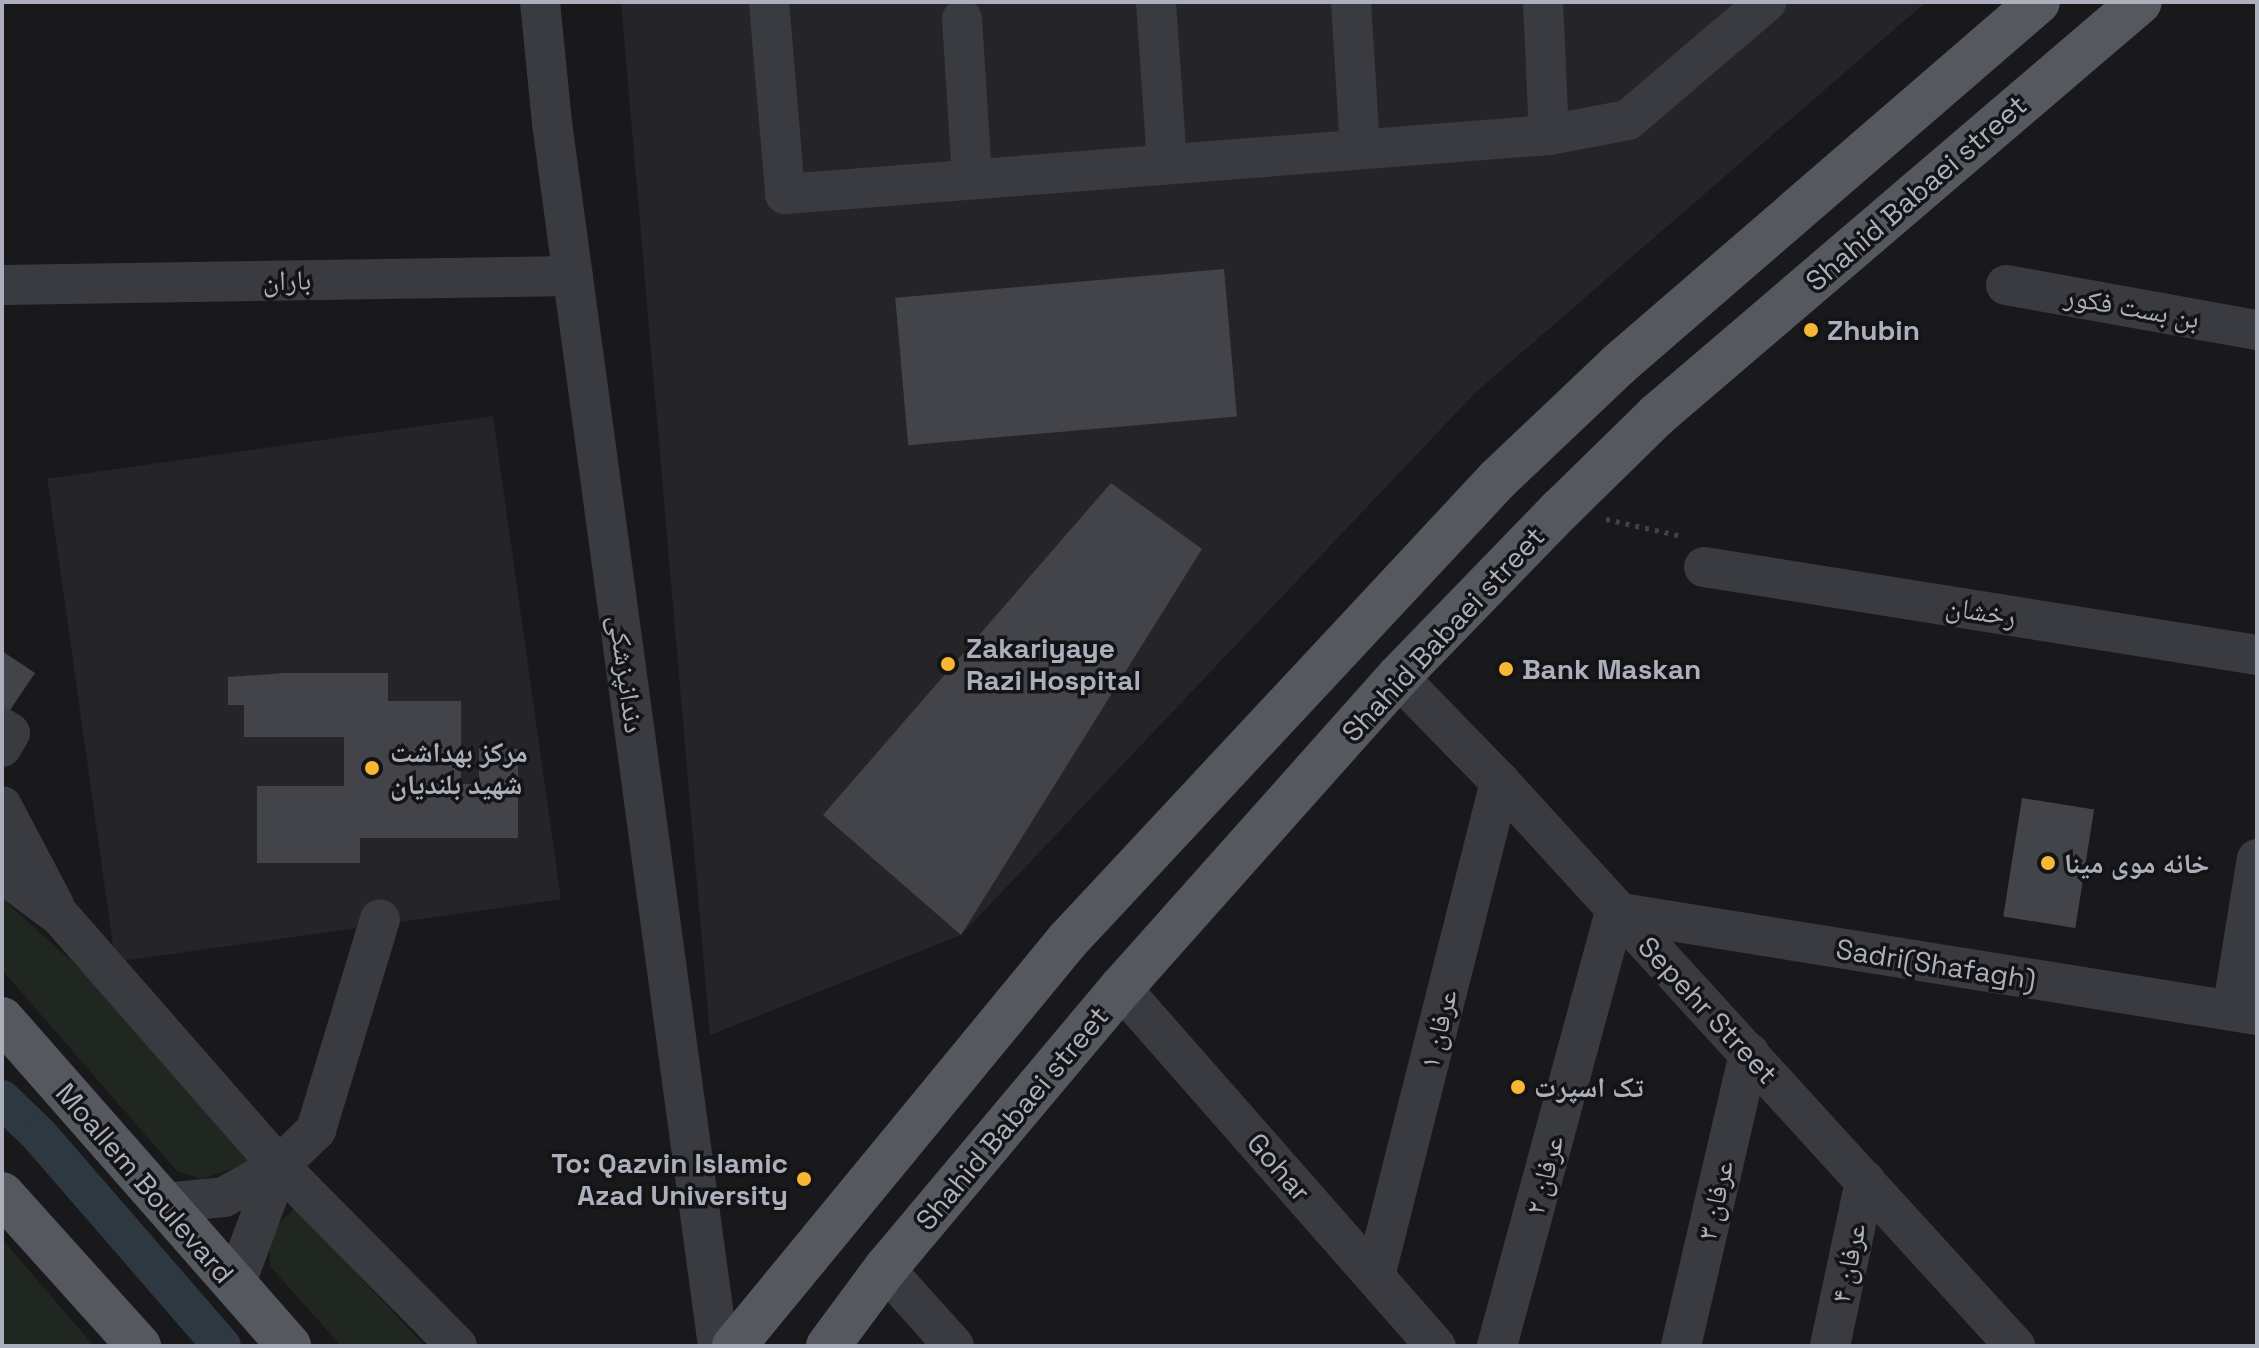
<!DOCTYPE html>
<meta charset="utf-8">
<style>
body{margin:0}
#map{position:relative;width:2259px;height:1348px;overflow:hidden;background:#19191c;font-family:"Space Grotesk","Noto Naskh Arabic",sans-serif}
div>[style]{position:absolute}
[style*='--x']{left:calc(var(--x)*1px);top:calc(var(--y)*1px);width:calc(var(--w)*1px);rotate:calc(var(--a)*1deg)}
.built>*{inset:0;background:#252529;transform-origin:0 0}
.green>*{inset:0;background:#1f2720}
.canal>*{height:38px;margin:-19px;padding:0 19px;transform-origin:19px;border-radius:19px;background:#2e3840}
.building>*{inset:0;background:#434449;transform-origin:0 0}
.path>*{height:5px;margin-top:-2.5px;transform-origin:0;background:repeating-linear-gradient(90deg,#404248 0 4px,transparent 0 10px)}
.minor>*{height:40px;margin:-20px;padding:0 20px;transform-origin:20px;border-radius:20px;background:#3a3b41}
.major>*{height:44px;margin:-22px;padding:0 22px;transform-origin:22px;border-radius:22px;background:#565860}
.dots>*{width:22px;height:22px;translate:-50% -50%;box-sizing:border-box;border:4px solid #141417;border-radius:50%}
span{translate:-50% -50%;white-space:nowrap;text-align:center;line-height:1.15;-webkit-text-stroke:7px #141417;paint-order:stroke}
.street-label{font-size:28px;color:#abb0bc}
.poi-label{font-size:28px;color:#abb0bc;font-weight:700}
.left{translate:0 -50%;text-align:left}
.right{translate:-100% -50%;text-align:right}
.frame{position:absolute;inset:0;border:4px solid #abb0bc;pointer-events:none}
</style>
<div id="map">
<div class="built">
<div style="clip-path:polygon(621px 2px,1926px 2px,1476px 392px,961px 935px,710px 1035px)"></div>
<div style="left:493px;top:416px;width:488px;height:450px;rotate:82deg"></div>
</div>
<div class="green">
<div style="clip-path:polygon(2px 898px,90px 978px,170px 1062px,249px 1163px,202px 1179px,177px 1171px,2px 970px)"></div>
<div style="clip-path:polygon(295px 1208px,425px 1346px,341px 1346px,270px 1266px,269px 1233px)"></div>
<div style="clip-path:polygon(2px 1239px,94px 1346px,2px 1346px)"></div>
</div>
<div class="canal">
<div style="--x:2;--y:1099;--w:53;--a:44.2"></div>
<div style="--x:40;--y:1136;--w:278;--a:49.1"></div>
</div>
<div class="building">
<div style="left:1224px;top:269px;width:148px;height:330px;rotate:85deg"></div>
<div style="clip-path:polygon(1111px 483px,1202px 549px,961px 935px,823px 815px)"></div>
<div style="clip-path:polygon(2px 651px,35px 673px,2px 722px)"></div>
<div style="clip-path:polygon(286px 673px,388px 673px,388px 701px,461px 701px,461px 784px,479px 784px,479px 748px,518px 749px,518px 838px,360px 838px,360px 863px,257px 863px,257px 786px,344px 786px,344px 737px,244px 737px,244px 705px,228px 705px,228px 677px)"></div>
<div style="left:2022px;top:798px;width:73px;height:120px;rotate:9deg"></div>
</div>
<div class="path">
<div style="--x:1606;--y:519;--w:78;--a:12.6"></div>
</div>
<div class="minor">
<div style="--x:540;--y:2;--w:122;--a:84.3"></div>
<div style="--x:552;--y:123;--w:1234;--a:82.27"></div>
<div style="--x:769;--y:2;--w:193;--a:85.2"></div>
<div style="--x:785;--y:194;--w:766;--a:-4.42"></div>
<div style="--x:1549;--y:135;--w:80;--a:-10.8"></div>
<div style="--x:1628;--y:120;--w:182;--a:-40.5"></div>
<div style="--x:1156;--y:2;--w:162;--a:86.1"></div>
<div style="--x:1351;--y:2;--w:147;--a:86.5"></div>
<div style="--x:1543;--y:2;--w:133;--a:87.4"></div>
<div style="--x:962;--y:19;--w:160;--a:86.4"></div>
<div style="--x:2;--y:285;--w:571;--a:-0.9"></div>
<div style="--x:2006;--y:285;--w:255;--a:10.2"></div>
<div style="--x:1704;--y:567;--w:560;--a:9.04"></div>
<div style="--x:1398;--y:677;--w:146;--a:45.8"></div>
<div style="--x:1500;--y:782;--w:764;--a:47.6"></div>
<div style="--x:2;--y:728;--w:9;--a:32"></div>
<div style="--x:10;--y:733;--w:16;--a:120"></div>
<div style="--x:2;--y:806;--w:112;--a:62.3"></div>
<div style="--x:2;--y:873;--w:72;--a:36.6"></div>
<div style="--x:60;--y:916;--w:332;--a:48.8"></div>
<div style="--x:279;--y:1166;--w:253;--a:45.3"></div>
<div style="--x:1121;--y:988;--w:477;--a:48.7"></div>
<div style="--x:2232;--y:1011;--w:154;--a:-80.7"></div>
<div style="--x:279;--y:1166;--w:52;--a:-44.2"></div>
<div style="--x:316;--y:1130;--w:220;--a:-73.1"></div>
<div style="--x:163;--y:1203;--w:61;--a:-5.6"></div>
<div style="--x:224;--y:1197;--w:63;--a:-29.4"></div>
<div style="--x:279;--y:1166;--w:127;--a:110.3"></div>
<div style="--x:885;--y:1269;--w:103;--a:48.1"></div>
<div style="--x:1375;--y:1276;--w:510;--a:-75.8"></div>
<div style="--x:1497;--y:1346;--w:450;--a:-74.8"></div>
<div style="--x:1615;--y:912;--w:650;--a:9.11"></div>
<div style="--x:1681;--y:1346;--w:301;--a:-76.9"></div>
<div style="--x:1830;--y:1346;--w:169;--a:-78"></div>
</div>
<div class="major">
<div style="--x:2;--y:1019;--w:435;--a:48.7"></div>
<div style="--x:2;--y:1194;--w:205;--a:48"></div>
<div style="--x:734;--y:1346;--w:524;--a:-50.57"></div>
<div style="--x:1067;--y:941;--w:632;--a:-46.99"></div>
<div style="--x:1498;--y:479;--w:166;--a:-43.5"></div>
<div style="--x:1618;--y:365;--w:555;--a:-40.84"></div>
<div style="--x:828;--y:1346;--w:96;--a:-53.5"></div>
<div style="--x:885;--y:1269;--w:367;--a:-50"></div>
<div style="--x:1121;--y:988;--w:416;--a:-48.3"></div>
<div style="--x:1398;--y:677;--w:233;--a:-45.9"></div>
<div style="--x:1560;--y:510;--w:136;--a:-44.4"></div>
<div style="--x:1657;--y:415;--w:635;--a:-40.53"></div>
</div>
<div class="dots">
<div style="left:1811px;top:330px;background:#f8b635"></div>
<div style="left:948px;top:664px;background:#f8b635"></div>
<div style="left:1506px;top:669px;background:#f8b635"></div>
<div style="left:372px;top:768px;background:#f8b635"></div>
<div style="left:2048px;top:863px;background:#f8b635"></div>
<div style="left:1518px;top:1087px;background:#f8b635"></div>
<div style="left:804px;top:1179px;background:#f8b635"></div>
</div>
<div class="street-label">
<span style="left:1916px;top:193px;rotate:-41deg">Shahid Babaei street</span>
<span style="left:287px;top:280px;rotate:-1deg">باران</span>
<span style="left:2132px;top:307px;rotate:10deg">بن بست فكور</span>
<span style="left:1981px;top:611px;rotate:9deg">رخشان</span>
<span style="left:1443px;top:634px;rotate:-47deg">Shahid Babaei street</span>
<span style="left:627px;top:674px;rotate:82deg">دندانپزشکی</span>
<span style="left:1936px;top:964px;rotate:9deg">Sadri(Shafagh)</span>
<span style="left:1708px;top:1010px;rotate:47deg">Sepehr Street</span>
<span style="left:1438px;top:1029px;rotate:-76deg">عرفان ۱</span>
<span style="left:1012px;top:1118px;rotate:-50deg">Shahid Babaei street</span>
<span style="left:1279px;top:1167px;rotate:49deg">Gohar</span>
<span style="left:1544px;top:1175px;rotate:-75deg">عرفان ۲</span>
<span style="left:145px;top:1183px;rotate:49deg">Moallem Boulevard</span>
<span style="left:1715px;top:1200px;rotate:-77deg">عرفان ۳</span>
<span style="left:1848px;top:1263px;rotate:-78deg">عرفان ۴</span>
</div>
<div class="poi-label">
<span class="left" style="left:1827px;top:330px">Zhubin</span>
<span class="left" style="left:966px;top:664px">Zakariyaye<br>Razi Hospital</span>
<span class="left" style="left:1522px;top:669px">Bank Maskan</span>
<span class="left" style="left:390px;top:768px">مرکز بهداشت<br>شهید بلندیان</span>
<span class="left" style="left:2064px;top:863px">خانه موی مینا</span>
<span class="left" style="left:1534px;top:1087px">تک اسپرت</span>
<span class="right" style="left:788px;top:1179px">To: Qazvin Islamic<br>Azad University</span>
</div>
<div class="frame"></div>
</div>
